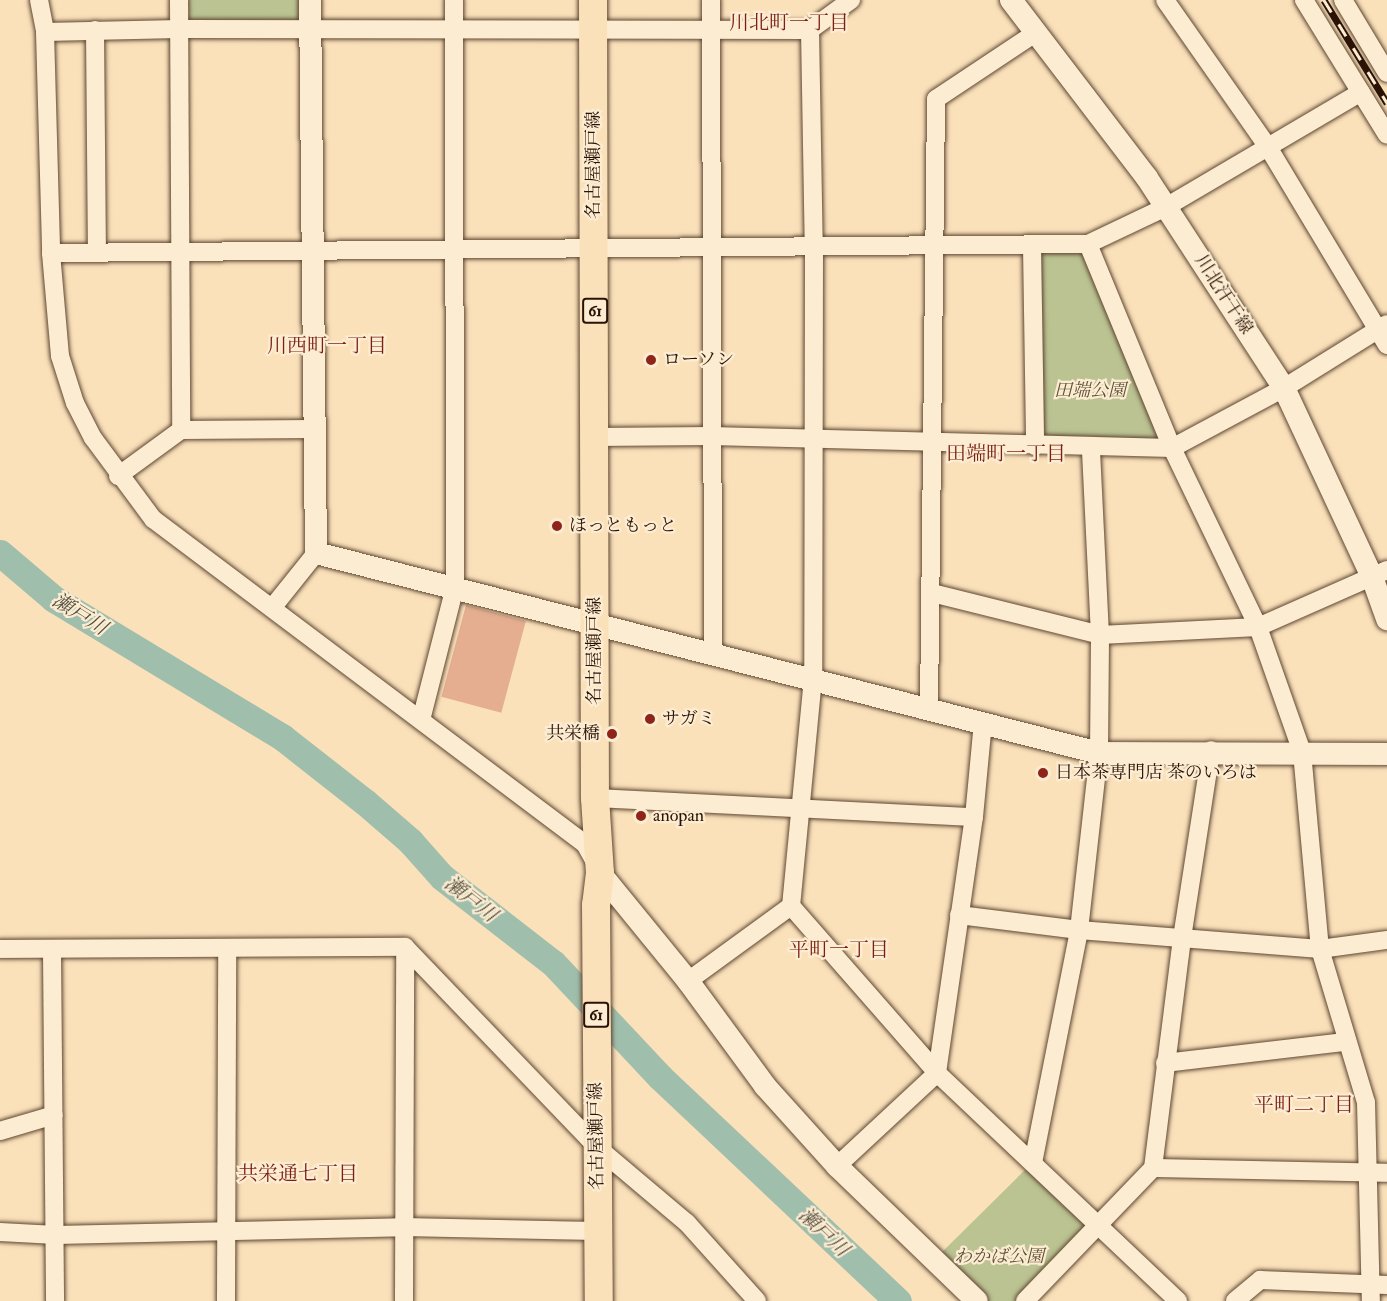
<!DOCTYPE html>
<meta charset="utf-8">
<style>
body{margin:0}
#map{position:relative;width:1387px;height:1301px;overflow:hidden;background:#fae1ba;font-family:"IM FELL Double Pica","Noto Serif JP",serif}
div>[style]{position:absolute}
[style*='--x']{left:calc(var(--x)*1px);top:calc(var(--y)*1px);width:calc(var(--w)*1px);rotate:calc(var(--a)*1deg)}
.green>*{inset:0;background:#bbc392;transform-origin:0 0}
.river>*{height:27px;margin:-13.5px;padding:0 13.5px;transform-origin:13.5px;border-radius:13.5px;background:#9fbeac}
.building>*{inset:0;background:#e5ae91;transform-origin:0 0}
.roads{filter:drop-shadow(0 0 2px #5e4632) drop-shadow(0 0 2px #5e4632)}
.minor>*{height:18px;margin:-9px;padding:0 9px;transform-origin:9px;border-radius:9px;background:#fcecd2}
.tertiary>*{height:22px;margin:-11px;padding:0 11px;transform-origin:11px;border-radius:11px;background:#fcecd2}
.primary>*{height:28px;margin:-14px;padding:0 14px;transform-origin:14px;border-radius:14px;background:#fae1ba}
.rail>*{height:7px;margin-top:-3.5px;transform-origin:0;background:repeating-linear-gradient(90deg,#fcecd2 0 14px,#2a1205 0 28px);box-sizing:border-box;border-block:2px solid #2a1205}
.dots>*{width:16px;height:16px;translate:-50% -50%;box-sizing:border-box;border:3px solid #fcecd2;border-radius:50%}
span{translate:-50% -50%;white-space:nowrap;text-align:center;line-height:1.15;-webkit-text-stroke:4.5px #fcecd2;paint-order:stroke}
.shield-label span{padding:2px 4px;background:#fcecd2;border:2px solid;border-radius:4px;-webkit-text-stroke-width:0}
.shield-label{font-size:16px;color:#2a1205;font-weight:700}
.street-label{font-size:18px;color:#2a1205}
.poi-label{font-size:18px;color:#2a1205}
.left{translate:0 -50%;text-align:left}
.right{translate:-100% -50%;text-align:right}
.park-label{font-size:18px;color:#5d5036;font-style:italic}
.neighbourhood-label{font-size:20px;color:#7a1f14}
.water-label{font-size:20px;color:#534e3f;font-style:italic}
</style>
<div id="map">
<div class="green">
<div style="left:189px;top:0;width:114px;height:25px"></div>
<div style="clip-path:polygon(1084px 251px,1164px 443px,1041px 439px,1040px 252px)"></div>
<div style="clip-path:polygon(1028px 1167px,1090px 1226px,1019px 1301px,981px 1301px,935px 1259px)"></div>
</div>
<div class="river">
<div style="--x:0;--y:553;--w:71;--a:40.4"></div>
<div style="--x:54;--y:599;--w:267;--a:31.2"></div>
<div style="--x:282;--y:737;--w:105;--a:38.1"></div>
<div style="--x:365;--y:802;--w:60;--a:40.9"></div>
<div style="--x:410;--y:841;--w:48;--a:48.4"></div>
<div style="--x:442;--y:877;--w:140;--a:37.8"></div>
<div style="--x:553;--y:963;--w:156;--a:46.8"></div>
<div style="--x:660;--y:1077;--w:327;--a:43.3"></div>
</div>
<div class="building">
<div style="left:466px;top:605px;width:62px;height:95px;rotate:15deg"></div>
</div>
<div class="roads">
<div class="minor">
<div style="--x:39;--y:0;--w:33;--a:79"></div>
<div style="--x:45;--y:32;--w:221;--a:88.4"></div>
<div style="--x:51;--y:253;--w:103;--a:85"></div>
<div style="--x:60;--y:356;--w:49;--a:72.3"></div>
<div style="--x:75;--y:403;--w:39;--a:63"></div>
<div style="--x:93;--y:438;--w:101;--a:53.5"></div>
<div style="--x:153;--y:519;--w:541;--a:36.95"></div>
<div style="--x:585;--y:844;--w:21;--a:61"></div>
<div style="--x:179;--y:0;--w:430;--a:89.7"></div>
<div style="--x:711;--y:0;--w:652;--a:89.82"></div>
<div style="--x:1165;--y:0;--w:179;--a:55"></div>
<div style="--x:1268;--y:147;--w:231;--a:59"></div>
<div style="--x:1304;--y:0;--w:158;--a:58.4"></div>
<div style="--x:1343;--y:0;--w:85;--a:58.9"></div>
<div style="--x:95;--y:30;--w:221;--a:89.5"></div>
<div style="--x:810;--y:30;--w:219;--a:89"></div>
<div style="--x:814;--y:249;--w:429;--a:90.1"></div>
<div style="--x:813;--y:678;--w:229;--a:95.5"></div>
<div style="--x:791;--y:906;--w:222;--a:48.8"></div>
<div style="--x:937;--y:1073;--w:332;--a:43.4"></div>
<div style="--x:45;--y:32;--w:134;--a:-1.3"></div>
<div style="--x:179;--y:29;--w:631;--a:0.09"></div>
<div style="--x:810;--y:30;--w:51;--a:-36.2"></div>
<div style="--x:1088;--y:244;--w:221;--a:67.6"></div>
<div style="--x:1172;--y:448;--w:199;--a:64.3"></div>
<div style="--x:1258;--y:627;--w:133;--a:70.6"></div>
<div style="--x:1302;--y:752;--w:198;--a:84.8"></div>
<div style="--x:1320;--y:949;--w:160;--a:73.3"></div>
<div style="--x:1366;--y:1102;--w:199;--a:88.6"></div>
<div style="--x:1032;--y:246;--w:200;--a:89.1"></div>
<div style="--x:51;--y:253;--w:1037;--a:-0.5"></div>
<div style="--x:1088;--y:244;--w:86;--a:-25.4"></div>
<div style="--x:1166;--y:207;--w:226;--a:-30.5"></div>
<div style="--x:595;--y:437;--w:116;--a:-0.5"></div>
<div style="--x:711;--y:436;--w:461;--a:1.5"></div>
<div style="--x:1172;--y:448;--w:127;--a:-28.2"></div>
<div style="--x:1284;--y:388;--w:121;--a:-31.9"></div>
<div style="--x:118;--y:476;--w:78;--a:-36.1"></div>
<div style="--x:181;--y:430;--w:132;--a:-0.4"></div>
<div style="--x:932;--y:593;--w:173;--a:14"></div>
<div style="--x:1100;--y:635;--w:158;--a:-2.9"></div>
<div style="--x:1258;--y:627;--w:141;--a:-23.8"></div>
<div style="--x:272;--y:608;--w:70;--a:-51.3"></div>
<div style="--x:929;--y:708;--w:609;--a:-89.34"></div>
<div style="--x:936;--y:99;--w:121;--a:-33.6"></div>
<div style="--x:421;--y:720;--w:137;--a:-75.7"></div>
<div style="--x:455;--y:587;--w:587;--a:-90.1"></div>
<div style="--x:595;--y:798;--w:379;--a:2.9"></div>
<div style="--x:959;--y:915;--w:121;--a:7.1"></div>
<div style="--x:1079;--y:930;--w:242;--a:4.5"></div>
<div style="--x:1320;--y:949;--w:68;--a:-7.7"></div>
<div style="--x:0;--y:949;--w:405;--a:-0.3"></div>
<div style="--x:405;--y:947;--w:279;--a:46.2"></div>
<div style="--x:598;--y:1148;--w:116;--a:40.1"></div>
<div style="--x:687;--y:1223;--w:105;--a:48.1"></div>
<div style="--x:52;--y:951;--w:350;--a:89.5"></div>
<div style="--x:688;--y:981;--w:127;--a:-36.1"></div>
<div style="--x:1165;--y:1063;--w:181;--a:-6.7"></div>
<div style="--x:0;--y:1131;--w:56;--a:-16.5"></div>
<div style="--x:1033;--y:1163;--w:237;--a:-78.8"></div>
<div style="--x:1079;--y:930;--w:178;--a:-83.6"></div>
<div style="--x:1099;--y:753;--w:118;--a:-89.5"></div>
<div style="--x:1100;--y:635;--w:186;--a:-92.8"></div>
<div style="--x:837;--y:1166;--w:137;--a:-42.9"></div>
<div style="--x:937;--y:1073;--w:259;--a:-81.8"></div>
<div style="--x:974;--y:817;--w:95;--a:-84.6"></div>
<div style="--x:1153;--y:1168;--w:234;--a:1.2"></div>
<div style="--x:0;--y:1232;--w:56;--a:3.1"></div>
<div style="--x:56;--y:1235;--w:347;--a:-1.3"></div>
<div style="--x:403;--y:1227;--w:195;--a:1.2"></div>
<div style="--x:226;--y:1301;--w:352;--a:-89.8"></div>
<div style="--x:404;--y:1301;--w:354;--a:-89.8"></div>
<div style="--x:1025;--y:1301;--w:185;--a:-46.1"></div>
<div style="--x:1153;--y:1168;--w:232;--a:-82.8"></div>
<div style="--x:1182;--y:938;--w:190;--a:-81.2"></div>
<div style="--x:1235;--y:1301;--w:33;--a:-40"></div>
<div style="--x:1260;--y:1280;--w:127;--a:2.3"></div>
</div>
<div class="tertiary">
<div style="--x:310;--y:0;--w:553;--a:89.38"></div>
<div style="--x:316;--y:553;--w:808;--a:14.33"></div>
<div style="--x:1099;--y:753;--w:288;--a:0.2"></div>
<div style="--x:1011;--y:0;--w:224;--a:52.6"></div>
<div style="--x:1147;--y:178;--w:251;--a:56.9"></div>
<div style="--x:1284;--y:388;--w:208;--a:65"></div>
<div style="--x:1372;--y:577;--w:45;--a:70.3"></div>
<div style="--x:600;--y:873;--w:139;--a:50.8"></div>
<div style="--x:688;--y:981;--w:130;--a:53.7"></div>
<div style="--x:765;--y:1086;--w:108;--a:48"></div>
<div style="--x:837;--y:1166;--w:194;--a:44"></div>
</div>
<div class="primary">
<div style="--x:593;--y:0;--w:798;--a:89.86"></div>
<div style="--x:595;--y:798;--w:75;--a:86.2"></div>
<div style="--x:600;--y:873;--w:32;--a:97"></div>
<div style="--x:596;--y:905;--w:396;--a:89.6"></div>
</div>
</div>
<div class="rail">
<div style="--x:1324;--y:0;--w:121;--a:58.5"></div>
</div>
<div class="dots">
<div style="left:651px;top:360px;background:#8f2418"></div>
<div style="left:557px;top:526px;background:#8f2418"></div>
<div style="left:650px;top:719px;background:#8f2418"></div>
<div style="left:612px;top:734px;background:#8f2418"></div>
<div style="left:1043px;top:773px;background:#8f2418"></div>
<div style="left:641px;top:816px;background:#8f2418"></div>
</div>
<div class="shield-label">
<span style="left:595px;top:311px">61</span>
<span style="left:596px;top:1015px">61</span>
</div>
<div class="street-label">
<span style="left:594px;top:165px;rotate:-90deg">名古屋瀬戸線</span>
<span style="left:1223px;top:295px;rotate:57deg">川北汗干線</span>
<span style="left:595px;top:651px;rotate:-90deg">名古屋瀬戸線</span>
<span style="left:597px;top:1136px;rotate:-91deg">名古屋瀬戸線</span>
</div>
<div class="poi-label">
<span class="left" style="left:663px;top:360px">ローソン</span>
<span class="left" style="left:569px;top:526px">ほっともっと</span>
<span class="left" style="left:662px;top:719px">サガミ</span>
<span class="right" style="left:600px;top:734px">共栄橋</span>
<span class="left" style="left:1055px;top:773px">日本茶専門店 茶のいろは</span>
<span class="left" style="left:653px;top:816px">anopan</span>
</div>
<div class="park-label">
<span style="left:1090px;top:391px">田端公園</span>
<span style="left:999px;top:1257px">わかば公園</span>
</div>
<div class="neighbourhood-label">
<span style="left:789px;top:22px">川北町一丁目</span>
<span style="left:327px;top:345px">川西町一丁目</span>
<span style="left:1006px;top:453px">田端町一丁目</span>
<span style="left:839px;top:949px">平町一丁目</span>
<span style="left:1304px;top:1104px">平町二丁目</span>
<span style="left:298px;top:1173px">共栄通七丁目</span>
</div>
<div class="water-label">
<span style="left:80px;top:614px;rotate:32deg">瀬戸川</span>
<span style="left:471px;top:899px;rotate:38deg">瀬戸川</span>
<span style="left:824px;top:1232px;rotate:43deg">瀬戸川</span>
</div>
</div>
